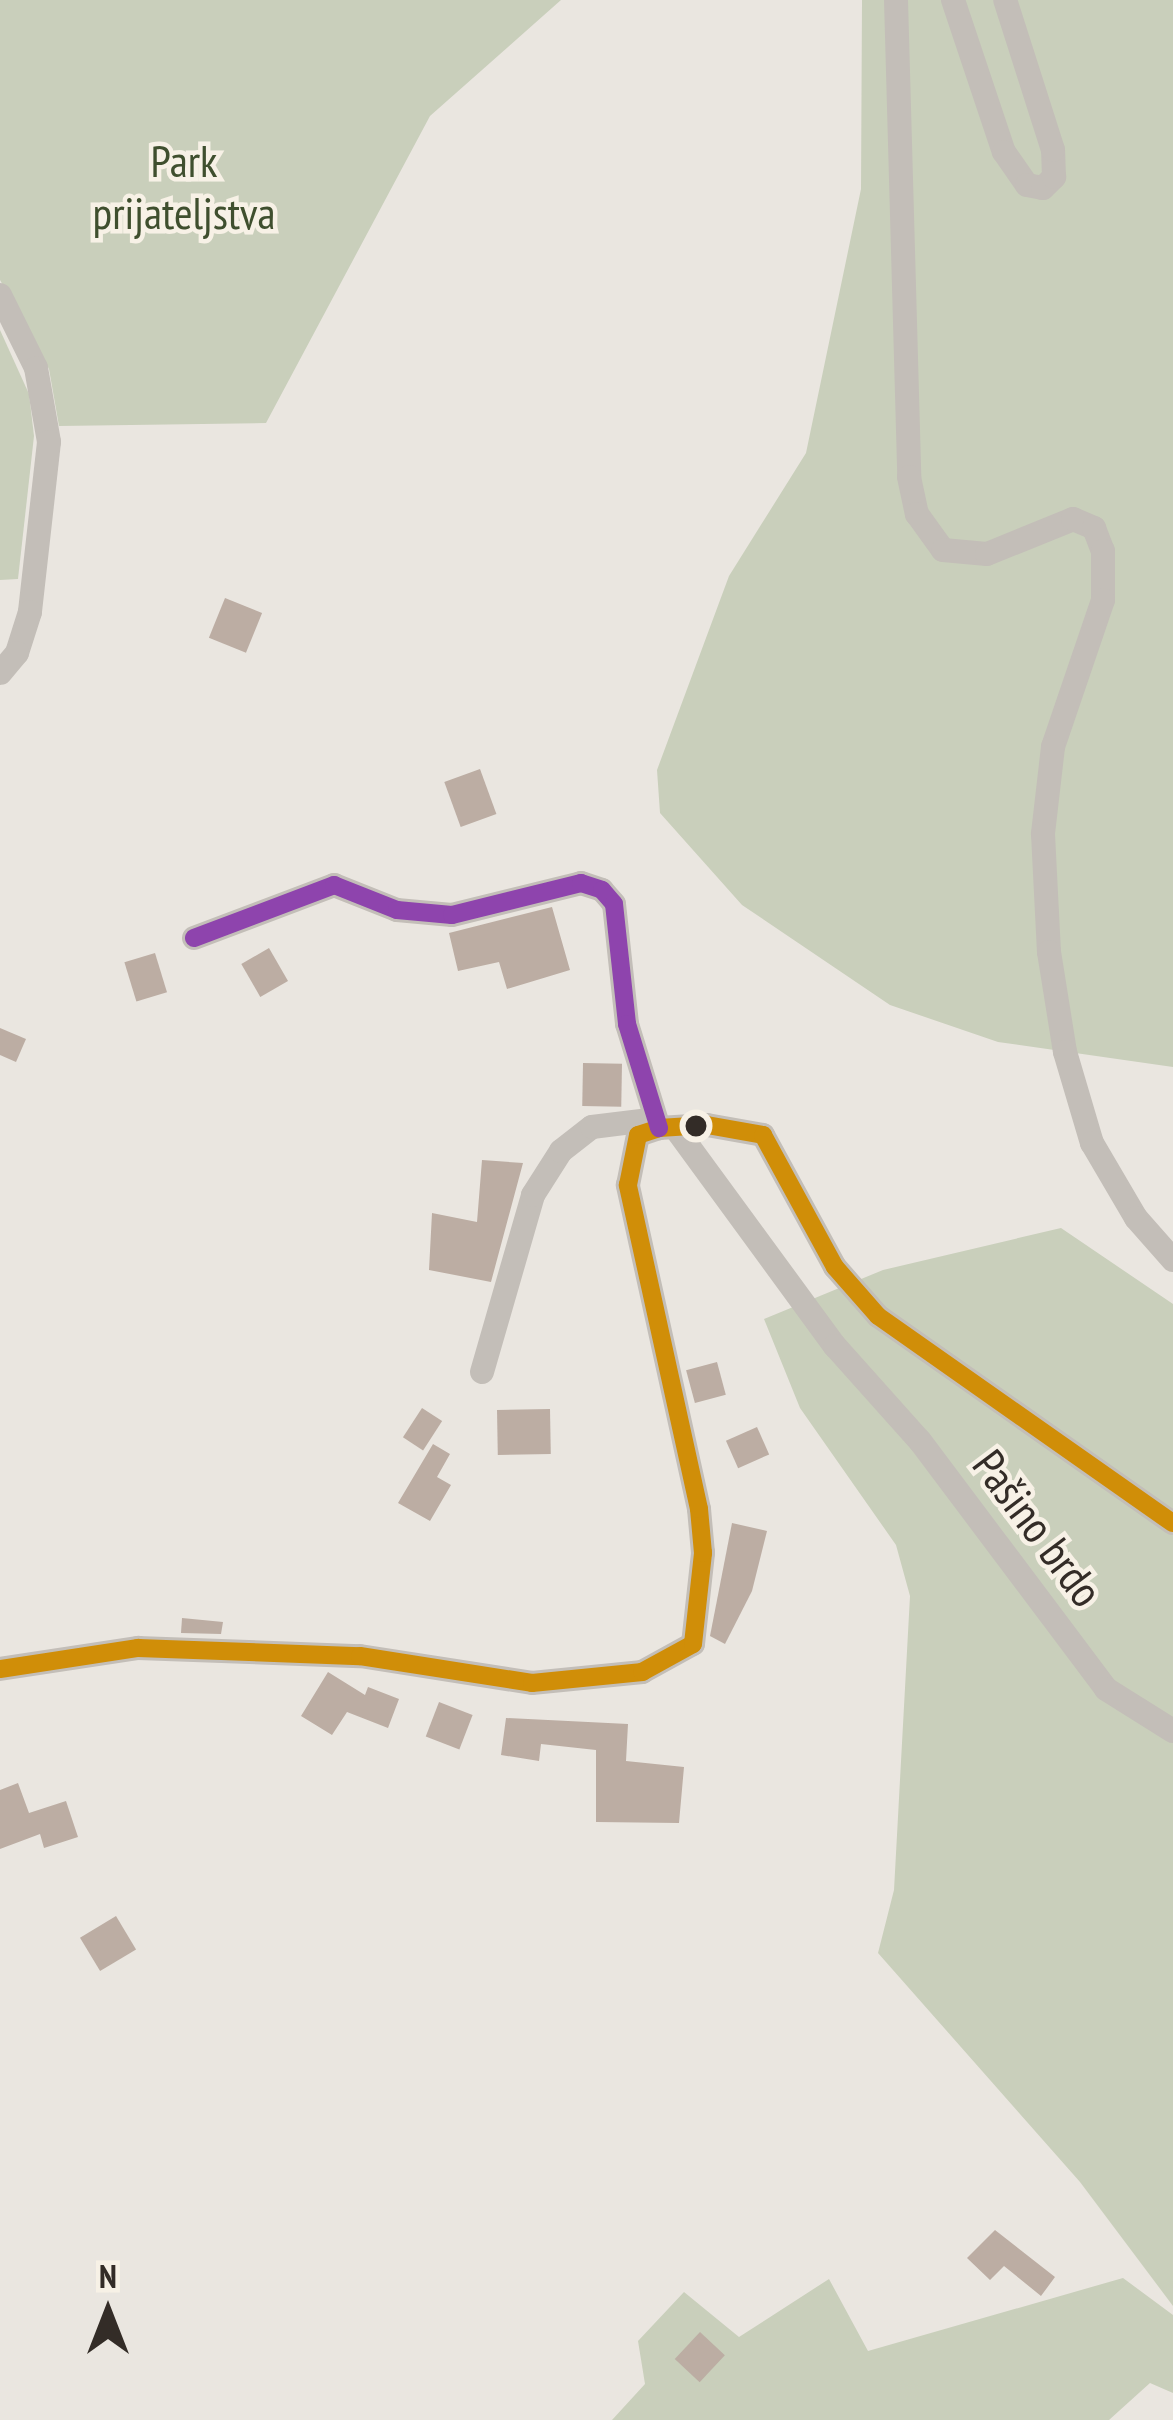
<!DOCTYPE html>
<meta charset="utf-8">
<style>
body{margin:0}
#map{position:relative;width:1173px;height:2420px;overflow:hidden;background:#eae6e0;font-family:"PT Sans Narrow",sans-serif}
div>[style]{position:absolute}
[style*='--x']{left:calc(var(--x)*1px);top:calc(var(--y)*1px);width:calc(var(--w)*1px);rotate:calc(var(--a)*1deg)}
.green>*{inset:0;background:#c9cfbb}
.building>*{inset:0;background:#bcada3;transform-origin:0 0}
.minor>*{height:24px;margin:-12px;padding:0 12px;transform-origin:12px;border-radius:12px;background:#c3beb8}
.bus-1>*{height:18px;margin:-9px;padding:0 9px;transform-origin:9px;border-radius:9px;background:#d08e08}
.bus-2>*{height:18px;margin:-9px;padding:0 9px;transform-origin:9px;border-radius:9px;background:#8e44ad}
.dots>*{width:33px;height:33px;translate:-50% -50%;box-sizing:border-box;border:6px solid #f7f1e6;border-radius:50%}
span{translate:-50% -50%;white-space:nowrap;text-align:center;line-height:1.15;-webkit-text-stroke:9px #f7f1e6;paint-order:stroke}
.park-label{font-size:45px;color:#3f4f2e}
.street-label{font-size:45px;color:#332c27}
.north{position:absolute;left:48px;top:2252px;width:120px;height:120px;-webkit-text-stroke:9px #f7f1e6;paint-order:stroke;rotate:0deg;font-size:33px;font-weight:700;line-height:48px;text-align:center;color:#332c27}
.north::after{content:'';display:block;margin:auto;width:42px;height:54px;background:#332c27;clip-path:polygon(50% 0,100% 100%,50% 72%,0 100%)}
</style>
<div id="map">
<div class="green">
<div style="clip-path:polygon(0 0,561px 0,430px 116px,266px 423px,59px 426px,49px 369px,0 280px)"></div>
<div style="clip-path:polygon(862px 0,1173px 0,1173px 1067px,998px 1042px,890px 1005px,742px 905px,660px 813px,657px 770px,729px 576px,806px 453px,861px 189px)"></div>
<div style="clip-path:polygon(0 330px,29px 394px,34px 436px,18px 579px,0 580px)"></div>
<div style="clip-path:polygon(1061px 1228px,1173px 1304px,1173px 2306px,1080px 2182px,878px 1953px,894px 1890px,910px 1596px,896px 1545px,800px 1408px,764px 1319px,883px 1270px)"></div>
<div style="clip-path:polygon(1123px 2278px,1173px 2315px,1173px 2393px,1150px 2383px,1109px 2420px,612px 2420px,645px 2384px,638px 2341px,684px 2292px,739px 2337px,829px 2279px,868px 2351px)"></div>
</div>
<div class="building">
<div style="left:225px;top:598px;width:40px;height:43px;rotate:22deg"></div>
<div style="left:480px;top:769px;width:48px;height:38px;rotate:70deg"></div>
<div style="clip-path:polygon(552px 907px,570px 970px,507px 989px,499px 962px,458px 971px,449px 933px)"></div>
<div style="left:269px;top:948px;width:38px;height:32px;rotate:60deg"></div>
<div style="left:155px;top:953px;width:41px;height:32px;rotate:73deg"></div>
<div style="clip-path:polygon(0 1028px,26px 1039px,16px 1062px,0 1055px)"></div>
<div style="left:583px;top:1063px;width:39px;height:43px;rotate:1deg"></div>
<div style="clip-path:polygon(482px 1160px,523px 1163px,491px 1282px,429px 1270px,432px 1213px,477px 1222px)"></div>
<div style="left:717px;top:1362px;width:34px;height:32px;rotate:75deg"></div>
<div style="left:422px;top:1408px;width:24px;height:35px;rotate:33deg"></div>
<div style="left:550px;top:1409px;width:45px;height:53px;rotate:89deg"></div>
<div style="left:757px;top:1427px;width:30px;height:34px;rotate:66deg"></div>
<div style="clip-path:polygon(433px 1444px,450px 1454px,437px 1477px,451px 1485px,430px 1521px,398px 1503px)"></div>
<div style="clip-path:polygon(732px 1523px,767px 1531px,752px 1591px,725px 1644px,710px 1636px)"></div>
<div style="clip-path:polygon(182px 1618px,223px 1622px,221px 1634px,181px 1633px)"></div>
<div style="clip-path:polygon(328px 1672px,365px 1695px,368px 1687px,399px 1699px,388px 1728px,347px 1712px,332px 1735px,301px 1716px)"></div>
<div style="left:439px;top:1702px;width:36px;height:37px;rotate:21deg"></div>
<div style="clip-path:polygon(506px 1718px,628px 1724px,626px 1761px,684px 1767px,679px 1823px,596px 1822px,596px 1750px,541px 1744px,539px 1761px,501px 1755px)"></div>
<div style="clip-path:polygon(18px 1783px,29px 1813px,66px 1801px,78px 1837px,44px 1848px,40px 1834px,0 1849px,0 1790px)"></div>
<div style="left:116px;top:1916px;width:39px;height:42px;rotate:59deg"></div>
<div style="clip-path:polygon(995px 2230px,1055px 2277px,1041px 2296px,1004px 2266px,990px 2280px,967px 2258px)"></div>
<div style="left:700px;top:2332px;width:34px;height:37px;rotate:43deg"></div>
</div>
<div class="minor">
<div style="--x:896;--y:0;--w:477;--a:88.4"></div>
<div style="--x:909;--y:477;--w:38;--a:78"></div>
<div style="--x:917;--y:514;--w:44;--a:54.2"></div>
<div style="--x:943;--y:550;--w:44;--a:5.2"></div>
<div style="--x:987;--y:554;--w:93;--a:-22.1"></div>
<div style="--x:1073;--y:519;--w:23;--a:23"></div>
<div style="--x:1094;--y:528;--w:25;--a:69"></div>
<div style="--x:1103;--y:551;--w:49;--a:90"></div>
<div style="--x:1103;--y:600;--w:155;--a:108.8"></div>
<div style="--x:1053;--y:747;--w:88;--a:96.6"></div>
<div style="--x:1043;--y:834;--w:118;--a:87.1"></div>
<div style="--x:1049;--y:952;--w:101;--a:80.9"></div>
<div style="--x:1065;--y:1052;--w:95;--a:73.5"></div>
<div style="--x:1092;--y:1143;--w:87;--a:59.6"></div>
<div style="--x:1136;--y:1218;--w:56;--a:48.6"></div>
<div style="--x:953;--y:0;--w:160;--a:71.5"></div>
<div style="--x:1004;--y:152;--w:40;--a:55.1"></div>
<div style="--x:1027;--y:185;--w:16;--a:11"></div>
<div style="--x:1043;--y:188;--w:16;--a:-45"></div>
<div style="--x:1054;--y:177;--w:27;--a:-92"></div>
<div style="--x:1053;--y:150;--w:157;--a:-107.7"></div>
<div style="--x:0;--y:295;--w:81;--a:63.7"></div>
<div style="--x:36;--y:368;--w:75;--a:80"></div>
<div style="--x:49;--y:442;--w:171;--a:96.4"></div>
<div style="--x:30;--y:612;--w:43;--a:107.6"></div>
<div style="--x:17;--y:653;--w:26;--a:130"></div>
<div style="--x:194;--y:938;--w:150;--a:-20.7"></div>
<div style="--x:334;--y:885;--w:68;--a:21.6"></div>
<div style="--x:397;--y:910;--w:55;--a:5.2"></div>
<div style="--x:452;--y:915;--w:133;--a:-13.9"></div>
<div style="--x:581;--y:883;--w:22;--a:18"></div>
<div style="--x:602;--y:890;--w:18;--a:49"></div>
<div style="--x:614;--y:904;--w:121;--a:83.8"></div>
<div style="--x:627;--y:1024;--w:109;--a:72.9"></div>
<div style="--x:676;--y:1129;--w:269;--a:53.8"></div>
<div style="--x:835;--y:1346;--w:127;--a:48.2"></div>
<div style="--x:920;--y:1441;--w:310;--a:53.1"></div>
<div style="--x:1106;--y:1689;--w:79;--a:32.1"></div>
<div style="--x:482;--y:1372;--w:184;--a:-73.9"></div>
<div style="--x:533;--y:1195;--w:52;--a:-57.5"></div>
<div style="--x:561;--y:1151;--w:39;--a:-38"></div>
<div style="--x:592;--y:1127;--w:64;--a:-7.1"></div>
<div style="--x:0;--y:1669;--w:140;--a:-8.7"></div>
<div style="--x:138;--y:1648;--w:222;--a:2.1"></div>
<div style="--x:360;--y:1656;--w:174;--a:8.9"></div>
<div style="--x:532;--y:1683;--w:111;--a:-5.7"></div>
<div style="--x:642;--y:1672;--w:58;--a:-28.8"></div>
<div style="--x:693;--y:1644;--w:92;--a:-83.7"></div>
<div style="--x:703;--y:1553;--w:44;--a:-95.2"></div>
<div style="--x:699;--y:1509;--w:332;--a:-102.4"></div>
<div style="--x:628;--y:1185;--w:51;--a:-78.7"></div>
<div style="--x:638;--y:1135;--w:22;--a:-18"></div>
<div style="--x:659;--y:1128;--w:48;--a:-3.6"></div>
<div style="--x:707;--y:1125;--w:57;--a:10.1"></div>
<div style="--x:763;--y:1135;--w:150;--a:61.4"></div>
<div style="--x:835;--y:1267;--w:65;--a:48.7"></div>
<div style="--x:878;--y:1316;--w:360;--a:35.1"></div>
</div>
<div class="bus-1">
<div style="--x:0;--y:1669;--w:140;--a:-8.7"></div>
<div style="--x:138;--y:1648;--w:222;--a:2.1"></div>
<div style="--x:360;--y:1656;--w:174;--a:8.9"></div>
<div style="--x:532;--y:1683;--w:111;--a:-5.7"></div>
<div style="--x:642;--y:1672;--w:58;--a:-28.8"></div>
<div style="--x:693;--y:1644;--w:92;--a:-83.7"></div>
<div style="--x:703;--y:1553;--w:44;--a:-95.2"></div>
<div style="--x:699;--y:1509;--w:332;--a:-102.4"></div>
<div style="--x:628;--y:1185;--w:51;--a:-78.7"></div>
<div style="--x:638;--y:1135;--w:22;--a:-18"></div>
<div style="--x:659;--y:1128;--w:48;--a:-3.6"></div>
<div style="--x:707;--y:1125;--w:57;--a:10.1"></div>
<div style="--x:763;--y:1135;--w:150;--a:61.4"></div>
<div style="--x:835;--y:1267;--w:65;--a:48.7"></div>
<div style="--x:878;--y:1316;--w:360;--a:35.1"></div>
</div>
<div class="bus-2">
<div style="--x:194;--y:938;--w:150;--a:-20.7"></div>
<div style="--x:334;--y:885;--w:68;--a:21.6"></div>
<div style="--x:397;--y:910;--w:55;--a:5.2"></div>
<div style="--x:452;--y:915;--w:133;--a:-13.9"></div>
<div style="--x:581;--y:883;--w:22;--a:18"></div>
<div style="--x:602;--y:890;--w:18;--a:49"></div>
<div style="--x:614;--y:904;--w:121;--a:83.8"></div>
<div style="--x:627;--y:1024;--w:109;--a:72.9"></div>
</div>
<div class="dots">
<div style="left:696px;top:1126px;background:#332c27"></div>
</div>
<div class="park-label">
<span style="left:184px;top:187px">Park<br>prijateljstva</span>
</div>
<div class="street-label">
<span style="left:1038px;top:1528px;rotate:53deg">Pašino brdo</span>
</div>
<div class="north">N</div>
</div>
